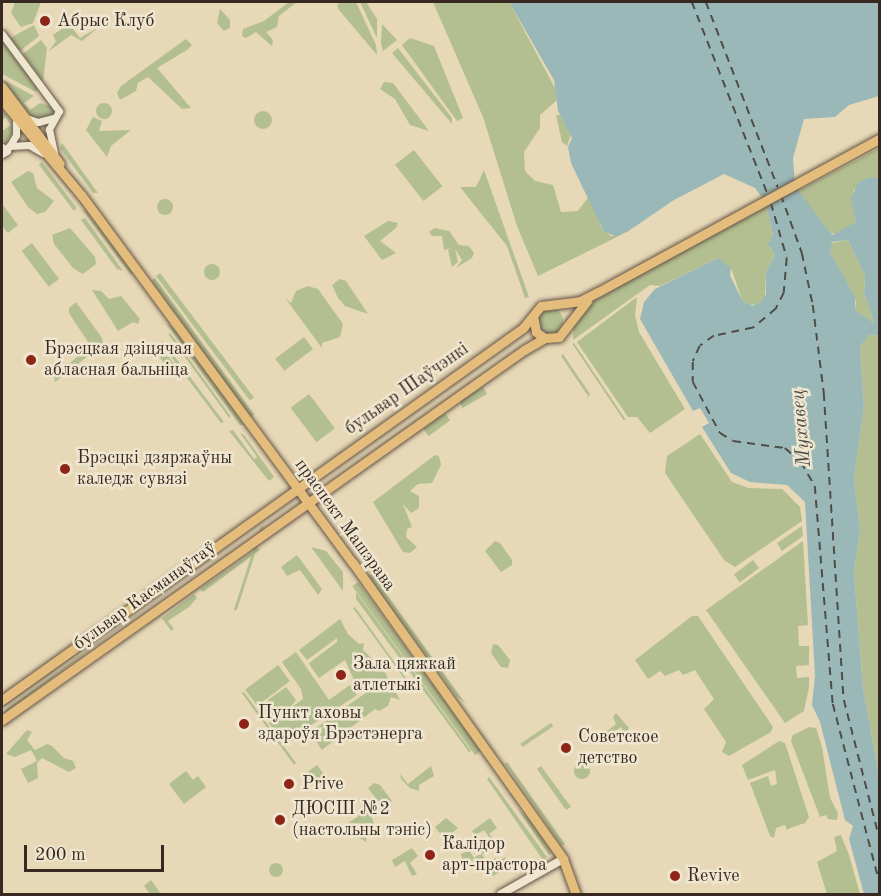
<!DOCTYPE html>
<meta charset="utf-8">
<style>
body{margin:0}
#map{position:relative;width:881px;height:896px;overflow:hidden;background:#e7d8b7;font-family:"Old Standard TT",serif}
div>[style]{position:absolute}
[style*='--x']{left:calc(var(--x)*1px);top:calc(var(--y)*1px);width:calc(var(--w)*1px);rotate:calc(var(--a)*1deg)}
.green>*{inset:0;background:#b3bf90;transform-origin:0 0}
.round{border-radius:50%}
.water>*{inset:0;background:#9ab8b8}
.ferry>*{height:1.5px;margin-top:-0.75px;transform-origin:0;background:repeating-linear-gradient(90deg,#504c47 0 8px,transparent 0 14px)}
.roads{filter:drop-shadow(0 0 2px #635446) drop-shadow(0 0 2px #635446)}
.tertiary>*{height:7px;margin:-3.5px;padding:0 3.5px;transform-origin:3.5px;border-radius:3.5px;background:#efe6d0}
.secondary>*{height:8px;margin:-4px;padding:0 4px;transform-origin:4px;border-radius:4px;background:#efe6d0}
.primary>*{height:9px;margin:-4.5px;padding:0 4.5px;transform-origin:4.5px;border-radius:4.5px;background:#e4bc7c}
.dots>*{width:16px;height:16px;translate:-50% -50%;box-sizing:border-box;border:3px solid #efe6d0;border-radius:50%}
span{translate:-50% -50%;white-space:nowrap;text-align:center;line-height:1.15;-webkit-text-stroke:5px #efe6d0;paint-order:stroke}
.poi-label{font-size:18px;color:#372821}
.left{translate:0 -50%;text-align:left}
.street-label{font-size:18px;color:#372821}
.water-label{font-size:20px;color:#504c47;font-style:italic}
.frame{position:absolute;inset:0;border:3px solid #372821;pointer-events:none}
.scale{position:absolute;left:24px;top:845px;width:140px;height:27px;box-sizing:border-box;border:3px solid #372821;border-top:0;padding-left:8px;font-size:18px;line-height:21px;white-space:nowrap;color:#372821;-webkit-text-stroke:4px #efe6d0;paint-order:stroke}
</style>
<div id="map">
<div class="green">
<div style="clip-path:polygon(15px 2px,41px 2px,33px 23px,21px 27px,11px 13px)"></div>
<div style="clip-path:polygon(289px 2px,297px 2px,279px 16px,277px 27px,266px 32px,273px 40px,272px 46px,256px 32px,246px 38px,242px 36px,243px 29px,264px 21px)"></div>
<div style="clip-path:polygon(341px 2px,356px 2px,376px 45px,377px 55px,339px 10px,337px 5px)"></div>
<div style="clip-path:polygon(360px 2px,366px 2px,377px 19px,377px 38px)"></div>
<div style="clip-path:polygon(433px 2px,509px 2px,556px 90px,557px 100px,540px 115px,540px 128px,524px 152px,525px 171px,535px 181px,553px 185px,561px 212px,578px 211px,589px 196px,602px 229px,611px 236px,625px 233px,538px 276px,517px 226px,483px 117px)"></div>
<div style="clip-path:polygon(220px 9px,230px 20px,230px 28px,224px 31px,217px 23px)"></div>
<div style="clip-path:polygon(69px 24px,80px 38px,99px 27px,82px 41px,71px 35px,49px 51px,56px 41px,53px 35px)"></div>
<div style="clip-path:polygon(382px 24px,397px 40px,383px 51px,381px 44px)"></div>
<div style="clip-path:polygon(34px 25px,39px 36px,20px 51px,10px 38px)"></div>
<div style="clip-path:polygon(410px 38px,434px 46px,463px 118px,457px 121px,402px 45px)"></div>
<div style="clip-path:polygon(186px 39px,192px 45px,187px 50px,157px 68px,191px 108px,182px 109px,148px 77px,138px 83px,136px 91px,120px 100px,117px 93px,121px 86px)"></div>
<div style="clip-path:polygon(41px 40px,47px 48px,43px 81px,23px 54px)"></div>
<div style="clip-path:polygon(2px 41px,38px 89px,36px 92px,2px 74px)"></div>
<div style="clip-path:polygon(398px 48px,452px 118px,452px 124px,392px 53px)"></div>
<div style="clip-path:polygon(2px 79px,34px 96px,24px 103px,30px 110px,40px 103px,53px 107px,53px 114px,42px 120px,31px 116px)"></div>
<div style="clip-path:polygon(384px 82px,393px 83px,429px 131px,410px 125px,395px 99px,380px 89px)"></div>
<div class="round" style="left:96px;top:103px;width:16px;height:16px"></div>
<div style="clip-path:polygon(2px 109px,15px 128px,6px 142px,2px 141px,2px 131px,11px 125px,6px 117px,2px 120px)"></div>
<div class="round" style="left:254px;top:111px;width:18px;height:18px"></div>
<div style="clip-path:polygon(556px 115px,560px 115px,571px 135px,567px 146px,562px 142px)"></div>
<div style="clip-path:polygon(93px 117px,102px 121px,99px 131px,131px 130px,111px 146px,107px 157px,86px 130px)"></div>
<div style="clip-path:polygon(62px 143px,98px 193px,93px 193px,60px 148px)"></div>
<div style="clip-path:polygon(879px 148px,879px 179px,865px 179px,853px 191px,856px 222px,839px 233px,829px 234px,798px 191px)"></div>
<div style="left:414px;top:150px;width:46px;height:24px;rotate:52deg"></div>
<div style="left:42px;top:162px;width:58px;height:4px;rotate:53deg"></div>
<div style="clip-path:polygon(484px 170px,529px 297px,525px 298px,507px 246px,460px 187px,476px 187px)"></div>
<div style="clip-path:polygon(28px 171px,33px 173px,37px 188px,54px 201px,45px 212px,37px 214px,28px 207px,11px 182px)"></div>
<div class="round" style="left:157px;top:199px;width:16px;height:16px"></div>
<div style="clip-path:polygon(2px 204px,18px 225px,8px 233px,2px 226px)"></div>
<div style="clip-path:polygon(767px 206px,773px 235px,769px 246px,775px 255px,766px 272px,765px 297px,759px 304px,750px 305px,742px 300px,731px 268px,718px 258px,660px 286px,650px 285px,573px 340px,574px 323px,594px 300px)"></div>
<div style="clip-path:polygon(82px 209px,86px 211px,133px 273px,131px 275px)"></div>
<div style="clip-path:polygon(85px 218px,123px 271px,117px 269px,81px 220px)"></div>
<div style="clip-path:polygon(388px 221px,398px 223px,396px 228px,380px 241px,396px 253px,382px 260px,364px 236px)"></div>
<div style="clip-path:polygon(70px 228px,95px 257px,96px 264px,83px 274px,73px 268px,54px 244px,52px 235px)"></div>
<div style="clip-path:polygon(435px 228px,449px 231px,459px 245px,469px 246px,474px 253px,472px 258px,456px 268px,462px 260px,455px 249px,458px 262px,452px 267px,448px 250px,452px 248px,444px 250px,442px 236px,432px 236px,429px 232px)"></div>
<div style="clip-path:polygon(848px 240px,865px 276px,864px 292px,874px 323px,855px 310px,856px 301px,830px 252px,831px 243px)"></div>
<div style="left:32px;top:243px;width:45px;height:13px;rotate:53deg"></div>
<div class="round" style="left:204px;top:264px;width:16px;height:16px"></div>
<div style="left:160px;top:273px;width:156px;height:5px;rotate:53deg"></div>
<div style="left:155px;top:278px;width:169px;height:4px;rotate:54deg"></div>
<div style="clip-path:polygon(340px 279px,346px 281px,368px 314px,345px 306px,338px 298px,332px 285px)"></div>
<div style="clip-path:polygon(308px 286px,318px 289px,343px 324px,340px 337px,322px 343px,322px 348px,285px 298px,291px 303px,296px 291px)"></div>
<div style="clip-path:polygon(92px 290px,101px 291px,109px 299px,121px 296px,140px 319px,138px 324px,133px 322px,118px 331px)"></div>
<div style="clip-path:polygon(637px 297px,635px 315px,639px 332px,685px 409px,650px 433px,637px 417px,628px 417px,577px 342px)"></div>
<div style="clip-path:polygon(76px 302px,102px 338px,103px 344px,55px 382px,53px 370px,62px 363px,70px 363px,84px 351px,88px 342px,69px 313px,69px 308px)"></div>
<div class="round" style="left:537px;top:308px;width:26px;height:26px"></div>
<div style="clip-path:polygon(166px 323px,174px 329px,244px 425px,240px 425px)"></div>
<div style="left:170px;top:333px;width:103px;height:2px;rotate:54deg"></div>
<div style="clip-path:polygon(869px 335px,879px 336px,879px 776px,863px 688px,854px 572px,860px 530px,854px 478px,864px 407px,860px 347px)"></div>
<div style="left:304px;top:337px;width:15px;height:36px;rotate:53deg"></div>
<div style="left:163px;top:341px;width:101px;height:3px;rotate:53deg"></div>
<div style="left:574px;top:343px;width:92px;height:2px;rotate:56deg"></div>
<div style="clip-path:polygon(155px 351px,164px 351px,179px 370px,170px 363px,166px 366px)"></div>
<div style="clip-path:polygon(563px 354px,590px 394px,586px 400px,588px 396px,561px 356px)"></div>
<div style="left:483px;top:387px;width:8px;height:28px;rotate:60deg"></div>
<div style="left:309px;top:394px;width:43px;height:23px;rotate:53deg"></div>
<div style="left:445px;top:413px;width:9px;height:27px;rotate:54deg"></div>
<div style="clip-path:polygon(233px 430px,254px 459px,257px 457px,240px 433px,244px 435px,274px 477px,269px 481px,229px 431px)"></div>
<div style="clip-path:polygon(700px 434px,732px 482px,749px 488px,782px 489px,800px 507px,802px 521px,735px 567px,724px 560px,665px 473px,667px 456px)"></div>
<div style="clip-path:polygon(435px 455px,439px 456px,441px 465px,432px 483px,418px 484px,410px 491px,419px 496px,419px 508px,411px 513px,403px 504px,412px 527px,407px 529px,406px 537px,417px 547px,410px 553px,403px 552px,373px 502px)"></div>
<div style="left:261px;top:526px;width:3px;height:88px;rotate:18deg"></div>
<div style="clip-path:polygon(802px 526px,803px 536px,782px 551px,777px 543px)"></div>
<div style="clip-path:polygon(495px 541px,500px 543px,512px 560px,512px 565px,501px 572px,485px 551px)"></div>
<div style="clip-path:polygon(803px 541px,808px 625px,798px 626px,799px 646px,809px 646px,809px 665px,796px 666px,797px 678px,809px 677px,809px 687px,804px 711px,785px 723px,706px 610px)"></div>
<div style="clip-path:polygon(311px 547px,326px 551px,343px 572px,343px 591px)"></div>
<div style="clip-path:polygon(258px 548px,260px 550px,203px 592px,200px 589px)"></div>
<div style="clip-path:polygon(297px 555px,322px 589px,318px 595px,300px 570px,287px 576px,281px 567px)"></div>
<div style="left:753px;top:560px;width:10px;height:24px;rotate:53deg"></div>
<div style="clip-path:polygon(372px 574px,465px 703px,456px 696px,368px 575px)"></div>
<div style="left:358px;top:582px;width:209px;height:7px;rotate:54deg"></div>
<div style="clip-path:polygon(356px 592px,471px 751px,469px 752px,356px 599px)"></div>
<div style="clip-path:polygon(194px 594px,197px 598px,189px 607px,168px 621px,174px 629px,171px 631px,162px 618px)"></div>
<div style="clip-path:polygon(144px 603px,147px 603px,2px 708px,3px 704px)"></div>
<div style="clip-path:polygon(149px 606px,7px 711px,4px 711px)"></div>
<div style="clip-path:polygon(355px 607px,415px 691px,414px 692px,353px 608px)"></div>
<div style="clip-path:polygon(692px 616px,698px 616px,773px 727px,771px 732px,729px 756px,722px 752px,726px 742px,704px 709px,714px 699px,695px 670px,683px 675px,679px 670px,665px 676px,660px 671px,648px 679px,635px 660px)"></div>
<div style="clip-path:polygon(340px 619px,348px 634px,359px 644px,364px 643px,363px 650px,383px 669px,400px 700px,391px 697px,388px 706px,379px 711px,375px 709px,322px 750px,312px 735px,313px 730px,370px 690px,362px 678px,355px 682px,345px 660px,319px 678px,311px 667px,309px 663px,337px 642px,337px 638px,307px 660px,299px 650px)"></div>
<div style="clip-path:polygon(493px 644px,498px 645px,510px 660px,508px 668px,501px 667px,491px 653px)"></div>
<div style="clip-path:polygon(296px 652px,329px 700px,350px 685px,357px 695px,284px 743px,269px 723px,282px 713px,267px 721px,258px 707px,266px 701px,270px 706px,268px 700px,286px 687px,296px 700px,289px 709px,303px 699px,301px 689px,282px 662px)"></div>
<div style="left:278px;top:665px;width:20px;height:41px;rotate:53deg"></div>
<div style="clip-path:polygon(244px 692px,296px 763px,294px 765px,242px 693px)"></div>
<div style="clip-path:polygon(616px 713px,629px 728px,625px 735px,621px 727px,614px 732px,619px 740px,613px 744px,605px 733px,616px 724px,613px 717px)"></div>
<div style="left:551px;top:723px;width:4px;height:37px;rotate:56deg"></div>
<div style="clip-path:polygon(809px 727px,816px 728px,822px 747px,830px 798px,838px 813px,837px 820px,828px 819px,826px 815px,820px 817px,791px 741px,793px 735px)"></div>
<div style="clip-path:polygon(27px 730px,32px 732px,27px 740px,35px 750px,47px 744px,52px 746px,64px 758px,73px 761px,76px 768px,69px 772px,42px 758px,37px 763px,38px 778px,28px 783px,21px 769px,37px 761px,31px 750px,15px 757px,6px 754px)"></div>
<div style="clip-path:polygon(779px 741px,785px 743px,809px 817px,805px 823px,790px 828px,787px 830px,785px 825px,776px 828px,774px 838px,770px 836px,750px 783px,768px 776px,771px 786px,777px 784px,775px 770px,748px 780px,742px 765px)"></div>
<div style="clip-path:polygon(507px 762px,565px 844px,562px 846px,505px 764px)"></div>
<div class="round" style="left:574px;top:763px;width:16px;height:16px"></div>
<div style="left:317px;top:765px;width:21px;height:14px;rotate:53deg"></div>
<div style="clip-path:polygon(431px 766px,434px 776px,419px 785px,419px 791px,410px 788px,401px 779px,400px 774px,408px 784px)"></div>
<div style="clip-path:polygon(541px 766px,571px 807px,566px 810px,537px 769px)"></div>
<div style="clip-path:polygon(186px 771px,193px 780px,198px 776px,206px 787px,184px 804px,169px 784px)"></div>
<div style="clip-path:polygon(489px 777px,547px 857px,543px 860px,487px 779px)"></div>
<div style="clip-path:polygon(374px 783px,380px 785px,392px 801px,383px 808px,368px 788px)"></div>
<div style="clip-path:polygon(517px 808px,530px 821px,552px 853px,549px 855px)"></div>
<div style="clip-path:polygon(368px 809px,374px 823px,366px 832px,366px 842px,343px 827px)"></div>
<div style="clip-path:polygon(446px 818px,458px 828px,452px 833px,455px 841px,448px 844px,435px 827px)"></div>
<div style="clip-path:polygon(490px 818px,497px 828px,489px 834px,503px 848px,497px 846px,483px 855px,478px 846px,490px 838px,484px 830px,475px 835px,472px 831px)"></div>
<div style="clip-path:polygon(841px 835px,849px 855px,860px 894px,827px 894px,817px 862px,837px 851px,834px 837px)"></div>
<div style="clip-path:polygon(412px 848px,418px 856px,410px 863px,417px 874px,412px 876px,405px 861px,395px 867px,392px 860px)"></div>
<div style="clip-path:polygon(469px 850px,474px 858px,481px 853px,487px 862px,478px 868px,472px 860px,464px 865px,461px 854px)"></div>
<div style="clip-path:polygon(505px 857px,510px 866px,493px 876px,487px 876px,481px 869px,496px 858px,498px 862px)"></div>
<div class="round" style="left:269px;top:863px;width:14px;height:14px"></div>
<div style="clip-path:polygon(151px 880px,161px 894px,150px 894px,144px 886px)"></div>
</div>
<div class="water">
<div style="clip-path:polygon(evenodd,509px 2px,879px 2px,879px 96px,849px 105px,835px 117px,804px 119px,793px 158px,795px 186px,832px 235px,856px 222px,851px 198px,858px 183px,869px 177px,879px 179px,879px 336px,869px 335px,860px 347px,864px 407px,854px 478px,860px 530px,854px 572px,863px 688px,879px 776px,879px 894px,864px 894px,849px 839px,853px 826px,845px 820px,820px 722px,812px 705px,815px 676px,805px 502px,787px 485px,750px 482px,731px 473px,702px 427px,709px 423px,700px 408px,693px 411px,640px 319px,644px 302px,655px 289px,718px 258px,731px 268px,730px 275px,742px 300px,752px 306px,761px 302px,766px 294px,766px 272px,775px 255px,768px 244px,773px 235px,766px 203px,755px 188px,724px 174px,674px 200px,627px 232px,616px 236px,604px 232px,571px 163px,568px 147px,572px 138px,558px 111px,554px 80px,509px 2px,848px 240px,865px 276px,864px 292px,874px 323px,855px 310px,855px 297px,830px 252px,832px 242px,848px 240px)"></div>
</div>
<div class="ferry">
<div style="--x:692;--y:2;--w:207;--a:68.5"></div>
<div style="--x:706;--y:2;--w:199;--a:68.8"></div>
<div style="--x:781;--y:195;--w:62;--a:70.1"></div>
<div style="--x:802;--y:253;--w:53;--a:78.1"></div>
<div style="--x:813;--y:305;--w:89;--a:82.9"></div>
<div style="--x:824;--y:393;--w:308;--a:86.3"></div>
<div style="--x:844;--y:700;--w:145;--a:75.6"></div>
<div style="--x:771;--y:203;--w:57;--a:73.8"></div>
<div style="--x:787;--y:258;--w:35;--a:95"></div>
<div style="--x:784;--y:293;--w:18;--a:117"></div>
<div style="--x:776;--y:309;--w:30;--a:140"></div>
<div style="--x:753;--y:328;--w:40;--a:168"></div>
<div style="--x:714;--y:336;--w:17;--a:144"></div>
<div style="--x:700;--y:346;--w:17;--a:114"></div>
<div style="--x:693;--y:362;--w:20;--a:90"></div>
<div style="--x:693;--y:382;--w:58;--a:62.1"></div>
<div style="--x:720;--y:433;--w:15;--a:32"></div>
<div style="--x:733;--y:441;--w:52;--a:7.7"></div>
<div style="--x:785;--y:448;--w:21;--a:41"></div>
<div style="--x:801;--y:462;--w:28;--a:60"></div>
<div style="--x:815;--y:486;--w:219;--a:85.3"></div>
<div style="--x:833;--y:704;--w:187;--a:75.4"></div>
</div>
<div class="roads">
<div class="tertiary">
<div style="--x:2;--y:34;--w:96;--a:53.5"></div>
<div style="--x:59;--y:111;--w:21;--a:119"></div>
<div style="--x:49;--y:129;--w:25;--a:78"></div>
<div style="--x:26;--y:118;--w:13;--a:18"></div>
<div style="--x:38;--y:122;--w:16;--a:-15"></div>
<div style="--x:9;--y:146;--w:20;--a:-3"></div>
<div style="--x:29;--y:145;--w:16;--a:30"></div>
<div style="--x:2;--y:147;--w:6;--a:39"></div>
<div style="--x:7;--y:151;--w:6;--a:149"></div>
<div style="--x:9;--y:147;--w:14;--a:-60"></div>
<div style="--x:16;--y:135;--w:16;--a:-90"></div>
</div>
<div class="secondary">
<div style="--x:501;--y:894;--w:71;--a:-29.4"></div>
</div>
<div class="primary">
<div style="--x:2;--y:87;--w:96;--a:53"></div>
<div style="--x:2;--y:100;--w:125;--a:50.2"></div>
<div style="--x:82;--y:196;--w:456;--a:53.6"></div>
<div style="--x:353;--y:563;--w:363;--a:54.6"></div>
<div style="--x:563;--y:859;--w:37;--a:70"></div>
<div style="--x:533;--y:316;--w:16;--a:79"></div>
<div style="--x:536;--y:332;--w:11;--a:34"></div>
<div style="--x:2;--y:700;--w:640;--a:-35.53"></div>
<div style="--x:523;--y:328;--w:28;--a:-51"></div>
<div style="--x:541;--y:306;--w:39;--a:-7"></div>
<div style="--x:580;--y:301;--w:20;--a:-27"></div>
<div style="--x:598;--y:292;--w:321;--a:-28.6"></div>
<div style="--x:2;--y:720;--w:640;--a:-35.33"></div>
<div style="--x:524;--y:350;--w:24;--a:-30"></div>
<div style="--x:545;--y:338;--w:14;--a:-4"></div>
<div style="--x:559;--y:337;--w:46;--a:-52.1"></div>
</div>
</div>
<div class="dots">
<div style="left:45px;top:21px;background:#8f2418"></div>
<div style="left:31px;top:360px;background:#8f2418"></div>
<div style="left:65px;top:469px;background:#8f2418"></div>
<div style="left:341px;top:675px;background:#8f2418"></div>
<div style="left:244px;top:724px;background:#8f2418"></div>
<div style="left:566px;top:748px;background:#8f2418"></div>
<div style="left:289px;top:784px;background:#8f2418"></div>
<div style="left:280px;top:820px;background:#8f2418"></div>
<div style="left:430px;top:855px;background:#8f2418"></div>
<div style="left:675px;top:876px;background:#8f2418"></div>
</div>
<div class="poi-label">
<span class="left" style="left:57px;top:21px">Абрыс Клуб</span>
<span class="left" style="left:44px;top:360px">Брэсцкая дзіцячая<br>абласная бальніца</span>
<span class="left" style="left:77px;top:469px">Брэсцкі дзяржаўны<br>каледж сувязі</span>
<span class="left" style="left:353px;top:675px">Зала цяжкай<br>атлетыкі</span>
<span class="left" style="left:258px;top:724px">Пункт аховы<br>здароўя Брэстэнерга</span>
<span class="left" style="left:578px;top:748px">Советское<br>детство</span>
<span class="left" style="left:302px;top:784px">Prive</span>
<span class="left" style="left:292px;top:820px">ДЮСШ №2<br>(настольны тэніс)</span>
<span class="left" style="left:442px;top:855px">Калідор<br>арт-прастора</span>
<span class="left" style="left:687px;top:876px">Revive</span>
</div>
<div class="street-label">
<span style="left:407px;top:389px;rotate:-35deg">бульвар Шаўчэнкі</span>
<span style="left:345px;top:525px;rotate:54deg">праспект Машэрава</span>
<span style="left:145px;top:596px;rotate:-36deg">бульвар Касманаўтаў</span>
</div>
<div class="water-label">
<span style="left:802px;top:428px;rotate:-95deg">Мухавец</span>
</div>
<div class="frame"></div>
<div class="scale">200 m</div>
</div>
